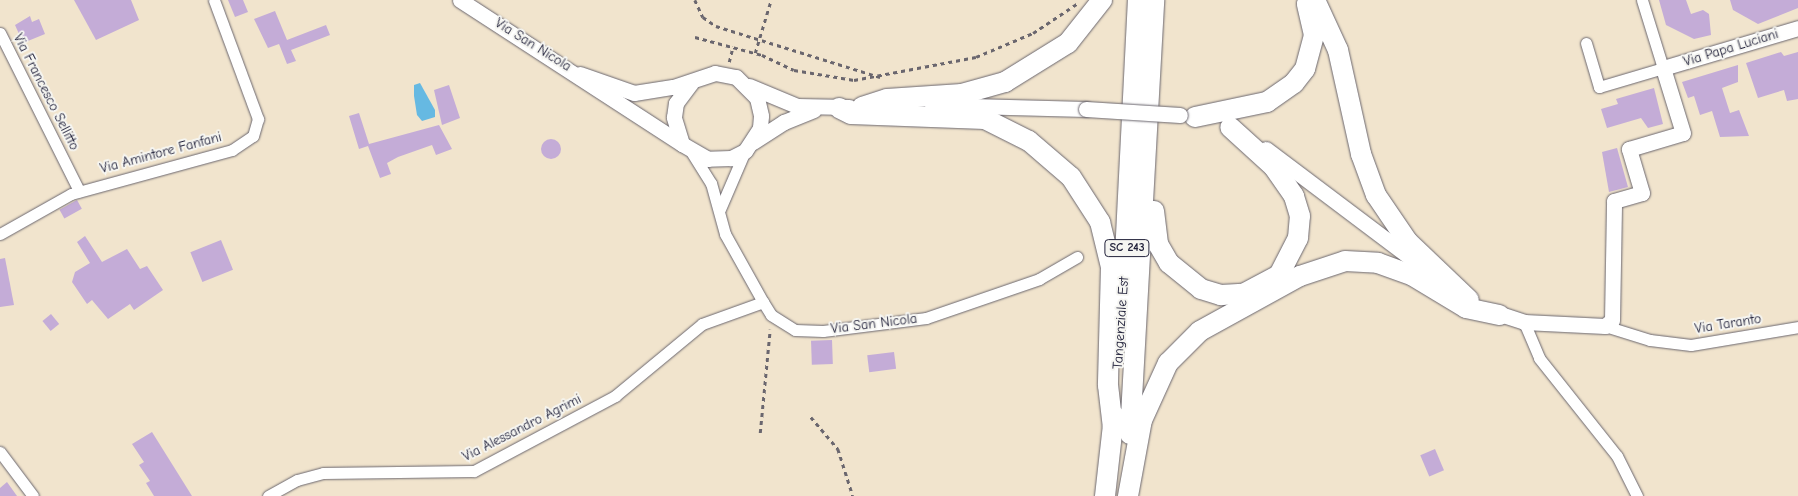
<!DOCTYPE html>
<style>
body{margin:0}
#map{position:relative;width:1798px;height:496px;overflow:hidden;background:#f1e4cd;font-family:"Comic Neue",sans-serif}
div>[style]{position:absolute}
[style*='--x']{left:calc(var(--x)*1px);top:calc(var(--y)*1px);width:calc(var(--w)*1px);rotate:calc(var(--a)*1deg)}
.water>*{inset:0;background:#66b9e2}
.building>*{inset:0;background:#c4acd7;transform-origin:0 0}
.round{border-radius:50%}
.path>*{height:2.5px;margin-top:-1.25px;transform-origin:0;background:repeating-linear-gradient(90deg,#6a666e 0 4px,transparent 0 8px)}
.roads{filter:drop-shadow(0 0 1px #6a666e) drop-shadow(0 0 1px #6a666e)}
.street>*{height:11px;margin:-5.5px;padding:0 5.5px;transform-origin:5.5px;border-radius:5.5px;background:#fff}
.secondary>*{height:15px;margin:-7.5px;padding:0 7.5px;transform-origin:7.5px;border-radius:7.5px;background:#fff}
.highway>*{height:20px;margin:-10px;padding:0 10px;transform-origin:10px;border-radius:10px;background:#fff}
.bridges{filter:drop-shadow(0 0 1px #6a666e) drop-shadow(0 0 1px #6a666e)}
.secondary-bridge>*{height:15px;margin:-7.5px;padding:0 7.5px;transform-origin:7.5px;border-radius:7.5px;background:#fff}
span{translate:-50% -50%;white-space:nowrap;text-align:center;line-height:1.15;-webkit-text-stroke:4px #f6f6f2;paint-order:stroke}
.shield-label span{padding:1px 4px;background:#f6f6f2;border:1px solid;border-radius:4px;-webkit-text-stroke-width:0}
.shield-label{font-size:12px;color:#22223b;font-weight:700}
.street-label{font-size:14px;color:#22223b}
</style>
<div id="map">
<div class="water">
<div style="clip-path:polygon(420px 83px,435px 110px,435px 117px,422px 121px,417px 115px,414px 96px,414px 85px)"></div>
</div>
<div class="building">
<div style="clip-path:polygon(74px 0,131px 0,139px 20px,96px 40px)"></div>
<div style="clip-path:polygon(228px 0,243px 0,248px 12px,235px 17px)"></div>
<div style="clip-path:polygon(1659px 0,1686px 0,1691px 14px,1703px 10px,1709px 14px,1711px 35px,1694px 39px,1666px 25px)"></div>
<div style="clip-path:polygon(1730px 0,1798px 0,1798px 8px,1758px 24px,1733px 10px)"></div>
<div style="clip-path:polygon(275px 11px,287px 40px,326px 25px,330px 35px,291px 50px,296px 61px,287px 64px,279px 44px,268px 48px,254px 19px)"></div>
<div style="clip-path:polygon(30px 16px,32px 22px,39px 19px,45px 34px,23px 43px,15px 25px)"></div>
<div style="clip-path:polygon(1781px 52px,1784px 56px,1798px 52px,1798px 99px,1787px 101px,1784px 90px,1758px 98px,1746px 63px)"></div>
<div style="clip-path:polygon(1738px 65px,1738px 82px,1722px 88px,1730px 113px,1739px 110px,1749px 136px,1720px 137px,1712px 111px,1700px 115px,1694px 96px,1688px 98px,1682px 82px)"></div>
<div style="clip-path:polygon(449px 85px,460px 118px,442px 125px,434px 90px)"></div>
<div style="clip-path:polygon(1654px 88px,1663px 124px,1648px 128px,1641px 118px,1607px 128px,1601px 109px,1618px 104px,1616px 99px)"></div>
<div style="clip-path:polygon(359px 113px,369px 144px,439px 125px,452px 149px,436px 155px,432px 145px,398px 157px,387px 163px,391px 174px,380px 178px,368px 146px,359px 149px,349px 116px)"></div>
<div class="round" style="left:541px;top:139px;width:20px;height:20px"></div>
<div style="clip-path:polygon(1617px 148px,1628px 187px,1609px 192px,1602px 152px)"></div>
<div style="left:77px;top:200px;width:10px;height:20px;rotate:61deg"></div>
<div style="clip-path:polygon(85px 236px,102px 262px,127px 249px,140px 269px,147px 266px,163px 290px,134px 310px,130px 304px,108px 319px,92px 300px,87px 304px,72px 282px,75px 272px,90px 263px,77px 242px)"></div>
<div style="left:221px;top:240px;width:32px;height:33px;rotate:68deg"></div>
<div style="clip-path:polygon(5px 258px,14px 305px,0 307px,0 259px)"></div>
<div style="left:51px;top:314px;width:13px;height:11px;rotate:51deg"></div>
<div style="left:832px;top:340px;width:24px;height:21px;rotate:88deg"></div>
<div style="left:894px;top:352px;width:17px;height:27px;rotate:83deg"></div>
<div style="clip-path:polygon(152px 432px,192px 496px,154px 496px,146px 483px,150px 481px,139px 465px,144px 462px,132px 444px)"></div>
<div style="left:1435px;top:449px;width:23px;height:16px;rotate:67deg"></div>
<div style="clip-path:polygon(7px 482px,17px 496px,0 496px,0 488px)"></div>
</div>
<div class="path">
<div style="--x:695;--y:0;--w:19;--a:65"></div>
<div style="--x:703;--y:17;--w:16;--a:35"></div>
<div style="--x:716;--y:26;--w:172;--a:17.3"></div>
<div style="--x:695;--y:37;--w:69;--a:15"></div>
<div style="--x:762;--y:55;--w:35;--a:25"></div>
<div style="--x:794;--y:70;--w:61;--a:9.5"></div>
<div style="--x:854;--y:80;--w:124;--a:-10.7"></div>
<div style="--x:976;--y:57;--w:62;--a:-22.8"></div>
<div style="--x:1033;--y:33;--w:54;--a:-33.7"></div>
<div style="--x:755;--y:53;--w:55;--a:-73.2"></div>
<div style="--x:729;--y:62;--w:16;--a:-76"></div>
<div style="--x:811;--y:417;--w:42;--a:49.8"></div>
<div style="--x:838;--y:449;--w:49;--a:72.3"></div>
<div style="--x:760;--y:433;--w:104;--a:-84.5"></div>
</div>
<div class="roads">
<div class="street">
<div style="--x:0;--y:33;--w:177;--a:63.4"></div>
<div style="--x:1586;--y:43;--w:46;--a:73.5"></div>
<div style="--x:1599;--y:87;--w:67;--a:-16.5"></div>
<div style="--x:1663;--y:68;--w:71;--a:-107.2"></div>
<div style="--x:692;--y:153;--w:36;--a:58"></div>
<div style="--x:711;--y:183;--w:53;--a:74.6"></div>
<div style="--x:725;--y:234;--w:78;--a:60.8"></div>
<div style="--x:763;--y:302;--w:15;--a:58"></div>
<div style="--x:771;--y:315;--w:28;--a:32"></div>
<div style="--x:795;--y:330;--w:28;--a:2"></div>
<div style="--x:823;--y:331;--w:104;--a:-7.2"></div>
<div style="--x:926;--y:318;--w:120;--a:-19"></div>
<div style="--x:1039;--y:279;--w:44;--a:-30.1"></div>
<div style="--x:720;--y:209;--w:63;--a:-66.7"></div>
<div style="--x:0;--y:234;--w:81;--a:-29.4"></div>
<div style="--x:71;--y:194;--w:167;--a:-15.3"></div>
<div style="--x:232;--y:150;--w:25;--a:-34"></div>
<div style="--x:253;--y:136;--w:18;--a:-74"></div>
<div style="--x:258;--y:119;--w:127;--a:-110.3"></div>
<div style="--x:1524;--y:322;--w:39;--a:67"></div>
<div style="--x:1539;--y:358;--w:125;--a:51.5"></div>
<div style="--x:1617;--y:456;--w:45;--a:63.4"></div>
<div style="--x:1605;--y:326;--w:47;--a:17.3"></div>
<div style="--x:1650;--y:340;--w:41;--a:7"></div>
<div style="--x:1691;--y:345;--w:109;--a:-9.5"></div>
<div style="--x:0;--y:452;--w:55;--a:53.1"></div>
<div style="--x:268;--y:496;--w:33;--a:-29"></div>
<div style="--x:297;--y:480;--w:27;--a:-15"></div>
<div style="--x:323;--y:473;--w:151;--a:-0.8"></div>
<div style="--x:474;--y:471;--w:160;--a:-28"></div>
<div style="--x:615;--y:396;--w:113;--a:-39.6"></div>
<div style="--x:702;--y:324;--w:65;--a:-19.8"></div>
</div>
<div class="secondary">
<div style="--x:460;--y:0;--w:265;--a:33"></div>
<div style="--x:580;--y:74;--w:57;--a:19.4"></div>
<div style="--x:634;--y:93;--w:39;--a:-9"></div>
<div style="--x:673;--y:87;--w:44;--a:-18.4"></div>
<div style="--x:715;--y:73;--w:21;--a:11"></div>
<div style="--x:736;--y:77;--w:30;--a:45"></div>
<div style="--x:757;--y:98;--w:18;--a:77"></div>
<div style="--x:761;--y:116;--w:12;--a:95"></div>
<div style="--x:760;--y:128;--w:27;--a:123"></div>
<div style="--x:745;--y:151;--w:16;--a:153"></div>
<div style="--x:731;--y:158;--w:23;--a:178"></div>
<div style="--x:708;--y:159;--w:30;--a:-150"></div>
<div style="--x:682;--y:144;--w:28;--a:-107"></div>
<div style="--x:674;--y:117;--w:14;--a:-82"></div>
<div style="--x:676;--y:103;--w:25;--a:-53"></div>
<div style="--x:749;--y:86;--w:52;--a:22.6"></div>
<div style="--x:797;--y:106;--w:52;--a:1.1"></div>
<div style="--x:932;--y:105;--w:154;--a:1.5"></div>
<div style="--x:753;--y:142;--w:37;--a:-33"></div>
<div style="--x:784;--y:122;--w:32;--a:-22"></div>
<div style="--x:1266;--y:149;--w:204;--a:37"></div>
<div style="--x:1491;--y:311;--w:35;--a:18"></div>
<div style="--x:1524;--y:322;--w:81;--a:2.8"></div>
<div style="--x:1605;--y:326;--w:9;--a:-41"></div>
<div style="--x:1612;--y:320;--w:119;--a:-89"></div>
<div style="--x:1614;--y:201;--w:29;--a:-16"></div>
<div style="--x:1642;--y:193;--w:46;--a:-106.5"></div>
<div style="--x:1629;--y:149;--w:56;--a:-16.5"></div>
<div style="--x:1683;--y:133;--w:68;--a:-107.1"></div>
<div style="--x:1663;--y:68;--w:141;--a:-16.5"></div>
</div>
<div class="highway">
<div style="--x:1315;--y:0;--w:55;--a:65.3"></div>
<div style="--x:1338;--y:50;--w:107;--a:77.5"></div>
<div style="--x:1361;--y:154;--w:44;--a:69.9"></div>
<div style="--x:1376;--y:195;--w:57;--a:55.8"></div>
<div style="--x:1408;--y:242;--w:84;--a:43.6"></div>
<div style="--x:862;--y:107;--w:26;--a:-18"></div>
<div style="--x:887;--y:99;--w:75;--a:-3.8"></div>
<div style="--x:962;--y:94;--w:45;--a:-15.6"></div>
<div style="--x:1005;--y:82;--w:74;--a:-31.8"></div>
<div style="--x:1068;--y:43;--w:55;--a:-51.7"></div>
<div style="--x:839;--y:108;--w:13;--a:27"></div>
<div style="--x:851;--y:114;--w:134;--a:2.1"></div>
<div style="--x:985;--y:119;--w:49;--a:26.6"></div>
<div style="--x:1029;--y:141;--w:55;--a:40.6"></div>
<div style="--x:1071;--y:177;--w:54;--a:57.2"></div>
<div style="--x:1100;--y:222;--w:46;--a:76.3"></div>
<div style="--x:1111;--y:267;--w:118;--a:91.5"></div>
<div style="--x:1108;--y:385;--w:43;--a:83.4"></div>
<div style="--x:1195;--y:117;--w:74;--a:-11.8"></div>
<div style="--x:1267;--y:102;--w:33;--a:-35"></div>
<div style="--x:1294;--y:83;--w:18;--a:-52"></div>
<div style="--x:1305;--y:69;--w:35;--a:-75"></div>
<div style="--x:1314;--y:35;--w:32;--a:-103"></div>
<div style="--x:1154;--y:211;--w:33;--a:83"></div>
<div style="--x:1158;--y:244;--w:22;--a:60"></div>
<div style="--x:1169;--y:263;--w:41;--a:39.1"></div>
<div style="--x:1201;--y:289;--w:21;--a:17"></div>
<div style="--x:1221;--y:295;--w:22;--a:-3"></div>
<div style="--x:1243;--y:294;--w:41;--a:-27.8"></div>
<div style="--x:1279;--y:275;--w:42;--a:-62.8"></div>
<div style="--x:1298;--y:238;--w:22;--a:-85"></div>
<div style="--x:1300;--y:216;--w:21;--a:-107"></div>
<div style="--x:1294;--y:196;--w:35;--a:-125"></div>
<div style="--x:1274;--y:167;--w:59;--a:-137.7"></div>
<div style="--x:1123;--y:295;--w:295;--a:-87.1"></div>
<div style="--x:1130;--y:434;--w:435;--a:-86.8"></div>
<div style="--x:1105;--y:496;--w:81;--a:-83.6"></div>
<div style="--x:1128;--y:496;--w:77;--a:-79.6"></div>
<div style="--x:1142;--y:420;--w:63;--a:-65.5"></div>
<div style="--x:1168;--y:363;--w:45;--a:-45"></div>
<div style="--x:1200;--y:331;--w:114;--a:-28.8"></div>
<div style="--x:1300;--y:276;--w:47;--a:-18.4"></div>
<div style="--x:1345;--y:261;--w:33;--a:3"></div>
<div style="--x:1378;--y:263;--w:37;--a:20"></div>
<div style="--x:1413;--y:276;--w:62;--a:31.1"></div>
<div style="--x:1466;--y:308;--w:34;--a:12"></div>
</div>
</div>
<div class="bridges">
<div class="secondary-bridge">
<div style="--x:1086;--y:109;--w:94;--a:3.7"></div>
</div>
</div>
<div class="shield-label">
<span style="left:1127px;top:248px">SC 243</span>
</div>
<div class="street-label">
<span style="left:533px;top:45px;rotate:32deg">Via San Nicola</span>
<span style="left:1731px;top:48px;rotate:-17deg">Via Papa Luciani</span>
<span style="left:46px;top:92px;rotate:63deg">Via Francesco Sellitto</span>
<span style="left:161px;top:153px;rotate:-15deg">Via Amintore Fanfani</span>
<span style="left:1121px;top:323px;rotate:-86deg">Tangenziale Est</span>
<span style="left:874px;top:324px;rotate:-7deg">Via San Nicola</span>
<span style="left:1728px;top:324px;rotate:-9deg">Via Taranto</span>
<span style="left:522px;top:428px;rotate:-27deg">Via Alessandro Agrimi</span>
</div>
</div>
